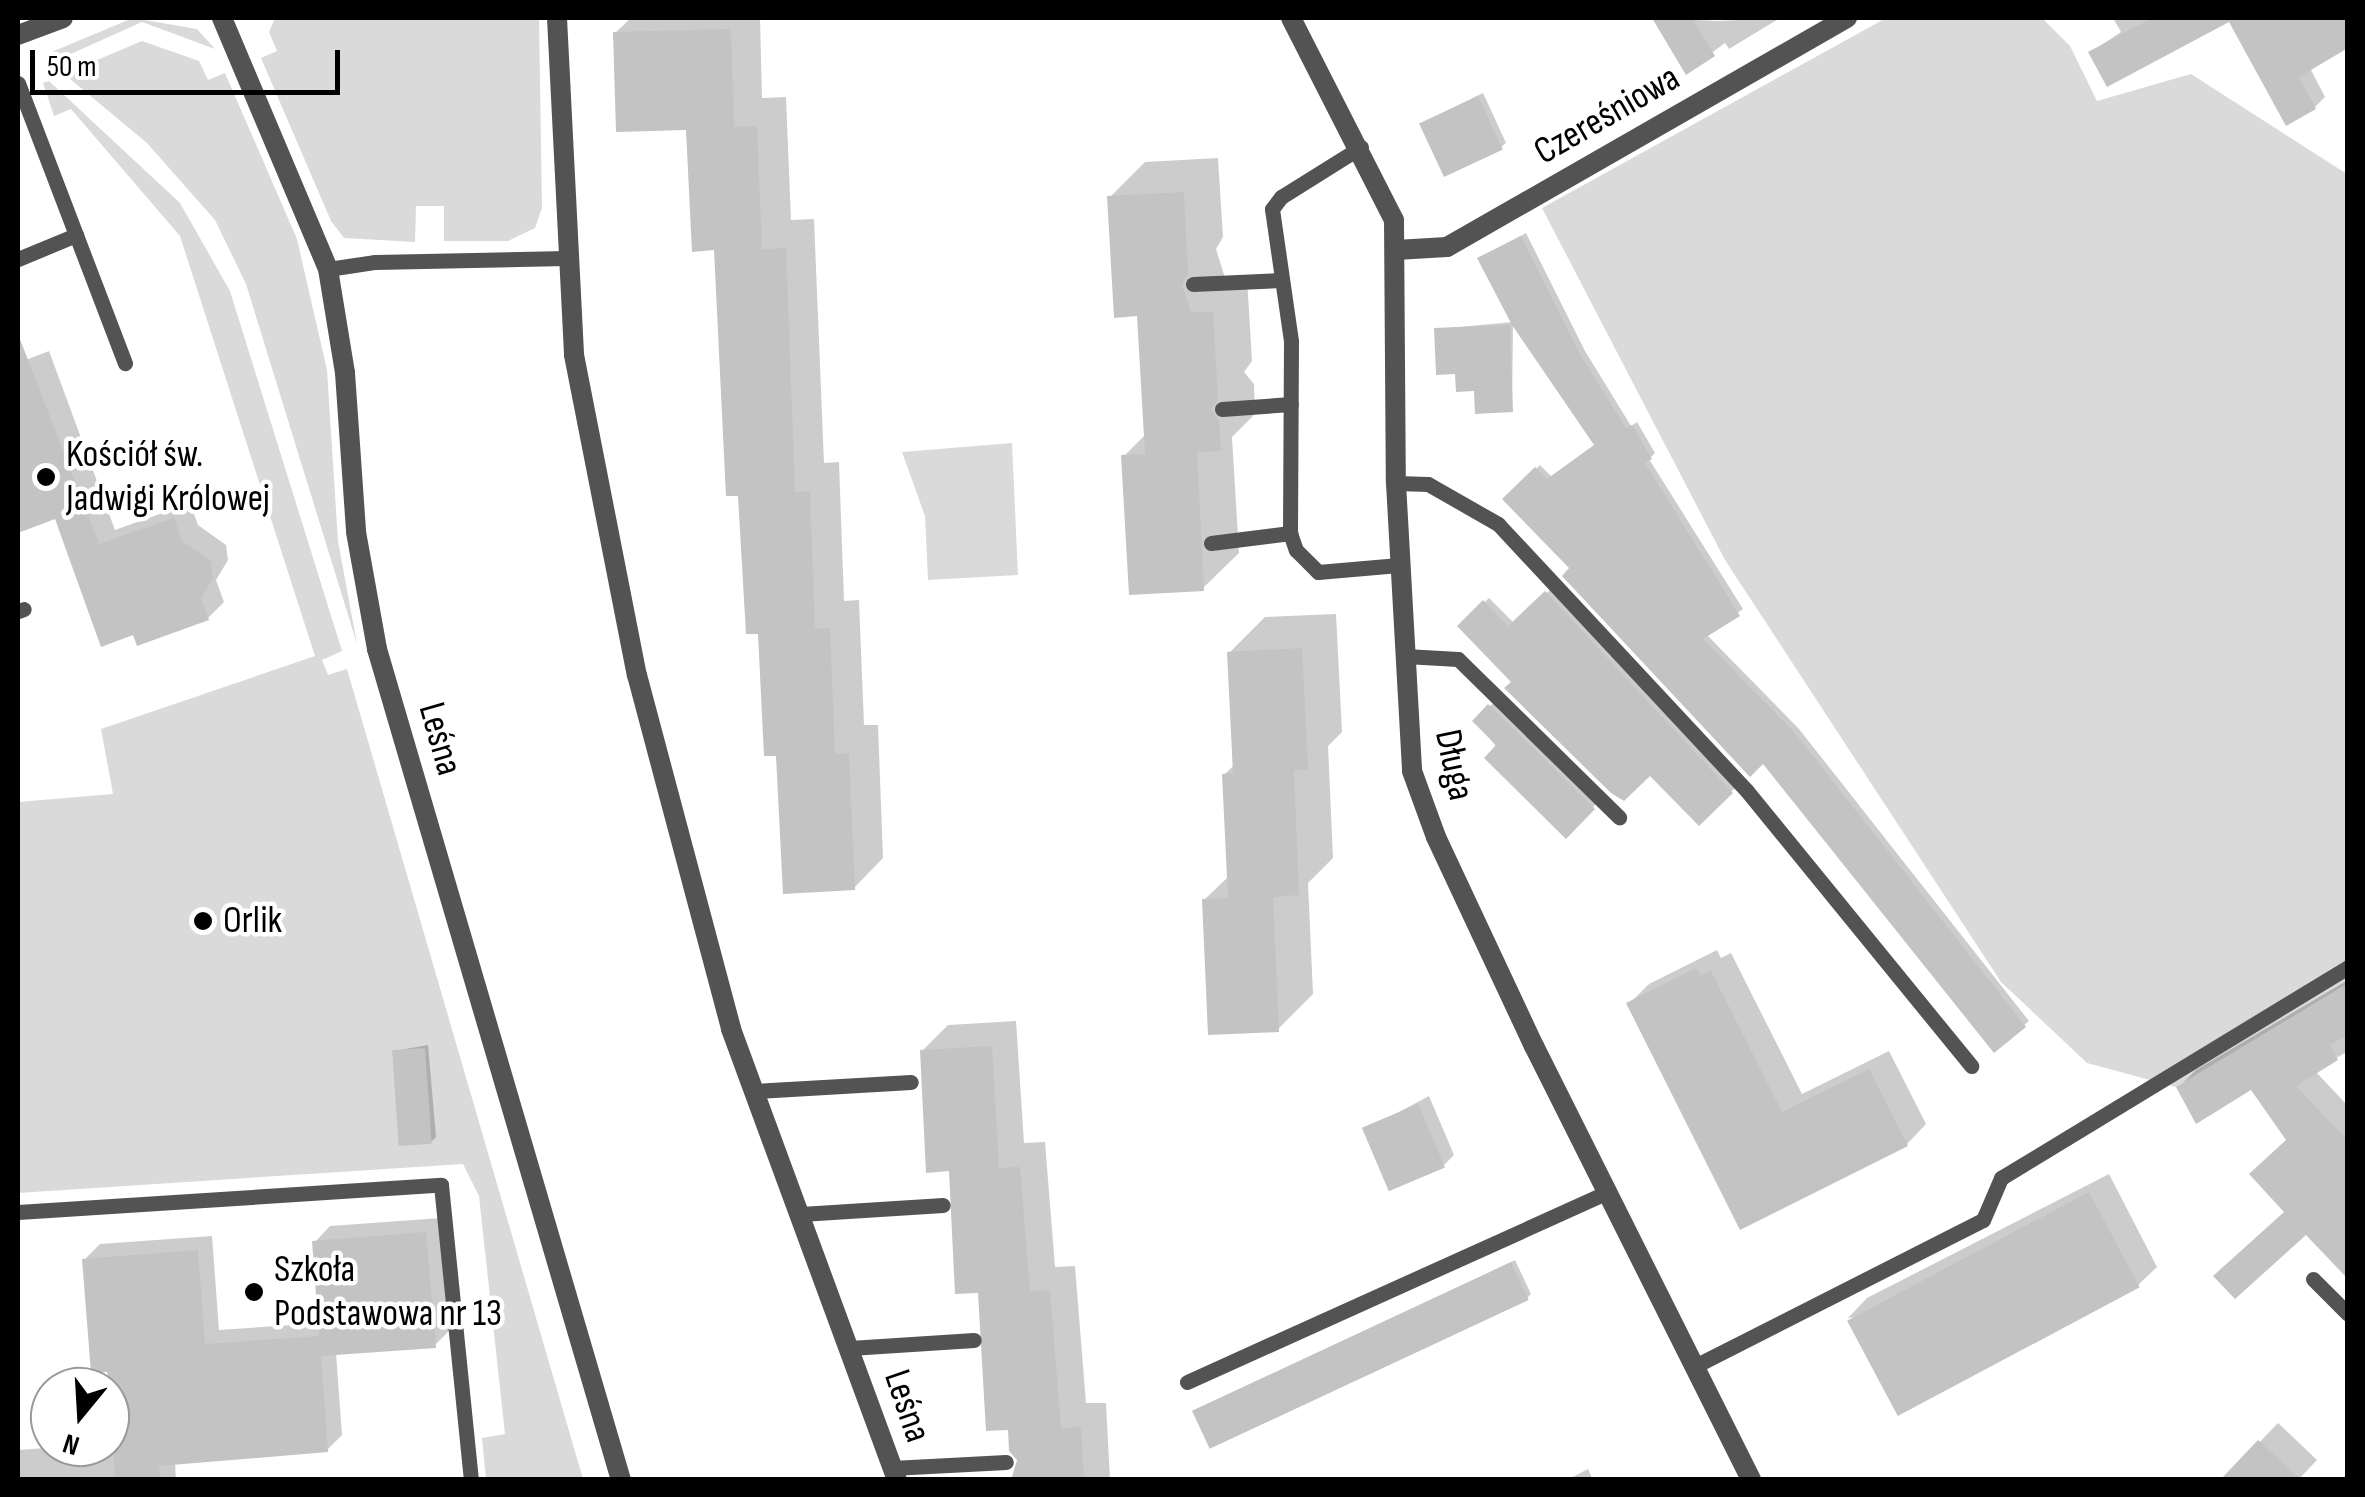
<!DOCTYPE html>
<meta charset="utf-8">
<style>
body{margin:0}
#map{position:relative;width:2365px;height:1497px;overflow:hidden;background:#fff;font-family:"Sofia Sans Condensed",sans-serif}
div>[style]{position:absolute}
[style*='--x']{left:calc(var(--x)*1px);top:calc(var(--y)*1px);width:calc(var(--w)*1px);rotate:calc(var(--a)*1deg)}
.green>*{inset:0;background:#dadada}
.shadow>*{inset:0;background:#0003}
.building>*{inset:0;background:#c3c3c3;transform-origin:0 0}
.service>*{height:15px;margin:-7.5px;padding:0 7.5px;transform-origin:7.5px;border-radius:7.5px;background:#535353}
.minor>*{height:20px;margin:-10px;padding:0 10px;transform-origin:10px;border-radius:10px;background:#535353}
.tertiary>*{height:20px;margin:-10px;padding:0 10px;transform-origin:10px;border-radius:10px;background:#535353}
.dots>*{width:28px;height:28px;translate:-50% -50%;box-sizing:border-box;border:5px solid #fff;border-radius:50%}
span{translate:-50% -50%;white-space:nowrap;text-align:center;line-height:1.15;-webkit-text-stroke:9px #fff;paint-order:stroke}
.street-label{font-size:38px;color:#000}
.poi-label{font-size:38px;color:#000}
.left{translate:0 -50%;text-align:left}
.frame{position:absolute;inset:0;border:20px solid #000;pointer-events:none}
.north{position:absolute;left:30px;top:1367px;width:100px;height:100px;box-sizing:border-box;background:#fff;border:2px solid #999;border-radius:50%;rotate:198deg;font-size:28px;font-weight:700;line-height:40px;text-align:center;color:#000}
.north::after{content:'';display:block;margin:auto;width:35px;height:45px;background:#000;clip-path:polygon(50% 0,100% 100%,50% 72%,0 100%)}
.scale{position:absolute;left:30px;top:50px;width:310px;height:45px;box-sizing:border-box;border:5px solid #000;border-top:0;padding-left:12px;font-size:30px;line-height:35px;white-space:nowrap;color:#000;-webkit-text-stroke:8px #fff;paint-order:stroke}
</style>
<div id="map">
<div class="green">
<div style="clip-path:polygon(133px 18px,197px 29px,215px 49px,142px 22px,44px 66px,54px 51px)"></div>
<div style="clip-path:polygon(275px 18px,539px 18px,542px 208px,535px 228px,508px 241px,444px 241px,444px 206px,416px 206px,415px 242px,344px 238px,331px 221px,261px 58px,277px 51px,269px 32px)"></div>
<div style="clip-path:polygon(1886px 18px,2042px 18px,2070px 46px,2097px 101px,2191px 74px,2347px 174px,2347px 984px,2176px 1087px,2087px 1063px,2001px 982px,1725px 560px,1542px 208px)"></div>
<div style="clip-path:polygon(142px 41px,199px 61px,208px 80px,225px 73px,297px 239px,327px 370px,338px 541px,357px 644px,246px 284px,215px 220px,147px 143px,64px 74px)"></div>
<div style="clip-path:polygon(49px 81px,180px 203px,230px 291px,342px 651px,322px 660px,328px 675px,347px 669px,583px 1479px,486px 1479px,482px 1438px,505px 1434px,479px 1196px,463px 1164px,18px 1193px,18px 802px,113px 794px,101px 729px,315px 656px,180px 236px,71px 109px,54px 116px,43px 83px)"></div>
<div style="clip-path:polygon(1012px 443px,1018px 575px,928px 580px,925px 516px,902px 452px)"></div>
</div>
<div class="shadow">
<div style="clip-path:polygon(631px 18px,760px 18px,762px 98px,786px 97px,791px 220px,814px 219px,824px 463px,839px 462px,844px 601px,859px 600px,864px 725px,878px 725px,883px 858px,854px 888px,778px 753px,741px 493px,717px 248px,688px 127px,615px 33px)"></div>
<div style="clip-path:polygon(1654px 18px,1718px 21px,1780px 18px,1729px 49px,1725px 43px,1687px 71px)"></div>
<div style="clip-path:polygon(2113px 18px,2282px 18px,2291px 34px,2319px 18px,2348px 18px,2348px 45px,2310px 68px,2325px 97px,2315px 107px,2230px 18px,2091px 52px,2121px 32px)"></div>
<div style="clip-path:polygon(1483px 93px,1506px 143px,1501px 147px,1422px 123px)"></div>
<div style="clip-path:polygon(1218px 158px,1223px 237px,1216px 249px,1225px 278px,1247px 278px,1252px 361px,1244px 372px,1254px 384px,1255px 414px,1232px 437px,1239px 553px,1203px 588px,1124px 456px,1146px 434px,1139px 313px,1110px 197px,1145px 162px)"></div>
<div style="clip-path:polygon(1526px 233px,1585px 351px,1631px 426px,1637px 422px,1655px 453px,1649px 459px,1743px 609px,1706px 634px,1799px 729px,2029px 1021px,1995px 1050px,1763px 761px,1505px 499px,1540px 465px,1552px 477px,1596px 444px,1513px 323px,1512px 410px,1457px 372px,1437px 329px,1513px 322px,1484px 255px)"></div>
<div style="clip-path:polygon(49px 351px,115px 530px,190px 503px,198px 525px,226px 545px,228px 560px,216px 580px,224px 602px,208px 618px,56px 516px,18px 531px,18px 363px)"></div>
<div style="clip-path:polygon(1551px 589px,1736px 787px,1699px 822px,1650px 773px,1514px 682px,1460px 626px,1489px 598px,1514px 623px)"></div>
<div style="clip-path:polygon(1336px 614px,1342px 732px,1328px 746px,1333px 858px,1308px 883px,1313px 994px,1278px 1029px,1204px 900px,1230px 875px,1224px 775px,1235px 764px,1229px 653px,1265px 617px)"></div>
<div style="clip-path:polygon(1494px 702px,1597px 803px,1566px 835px,1476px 721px)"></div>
<div style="clip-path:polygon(1717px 950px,1721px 958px,1731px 953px,1802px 1094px,1889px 1051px,1926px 1124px,1907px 1144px,1741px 1226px,1629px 1004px,1649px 984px)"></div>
<div style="clip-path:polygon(2348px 980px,2348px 1051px,2315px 1071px,2348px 1106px,2348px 1275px,2287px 1211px,2289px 1140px,2252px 1087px,2179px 1087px,2196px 1070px)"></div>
<div style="clip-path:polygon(1016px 1021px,1024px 1143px,1045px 1142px,1055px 1267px,1075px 1266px,1086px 1403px,1106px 1403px,1110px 1480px,1013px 1480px,1020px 1460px,922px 1051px,948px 1025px)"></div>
<div style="clip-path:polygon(428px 1045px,436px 1137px,431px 1142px,394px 1051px)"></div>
<div style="clip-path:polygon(1429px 1096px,1454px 1155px,1444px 1165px,1365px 1130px)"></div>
<div style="clip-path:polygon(2109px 1174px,2157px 1267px,2137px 1286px,1848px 1318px,1867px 1298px)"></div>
<div style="clip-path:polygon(441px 1218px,450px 1330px,434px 1346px,336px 1353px,342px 1435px,327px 1450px,175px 1462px,176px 1480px,18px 1480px,18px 1450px,115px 1443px,110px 1369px,85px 1259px,100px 1244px,212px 1236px,219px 1330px,321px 1323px,315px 1242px,330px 1226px)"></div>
<div style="clip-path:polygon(1515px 1260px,1531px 1294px,1527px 1298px,1197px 1417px)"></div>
<div style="clip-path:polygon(2278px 1423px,2317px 1460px,2298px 1480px,2223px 1480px)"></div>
<div style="clip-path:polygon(1588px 1469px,1593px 1480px,1567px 1480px)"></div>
</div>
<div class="building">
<div style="clip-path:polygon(1652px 18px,1692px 18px,1715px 56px,1686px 75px)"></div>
<div style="clip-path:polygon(2152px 18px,2348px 18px,2348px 48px,2299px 77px,2316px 109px,2286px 126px,2229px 22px,2107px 87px,2088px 52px)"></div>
<div style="clip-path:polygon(731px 29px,734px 127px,757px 126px,762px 249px,786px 248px,795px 492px,810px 491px,815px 629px,830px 628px,835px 754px,849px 753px,855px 890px,783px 894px,776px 756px,764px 756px,758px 634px,746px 634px,738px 496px,726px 496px,714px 250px,692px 252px,686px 130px,616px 132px,613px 32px)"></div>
<div style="left:1478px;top:96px;width:59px;height:65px;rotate:65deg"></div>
<div style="clip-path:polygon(1184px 192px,1188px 274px,1182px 285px,1191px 312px,1213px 312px,1218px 399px,1211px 409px,1219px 420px,1221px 451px,1197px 452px,1204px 591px,1129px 595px,1121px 455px,1145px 454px,1137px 316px,1114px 318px,1107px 196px)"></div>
<div style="clip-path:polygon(1521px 236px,1581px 356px,1626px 428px,1632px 425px,1652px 459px,1645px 463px,1740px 616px,1703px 639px,1795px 733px,2026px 1027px,1994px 1053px,1763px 764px,1750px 777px,1562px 576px,1569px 568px,1502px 499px,1535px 467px,1547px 479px,1594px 445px,1512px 325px,1477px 258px)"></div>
<div style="clip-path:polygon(1510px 325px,1513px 412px,1475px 414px,1474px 391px,1456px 392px,1455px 374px,1436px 375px,1434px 328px)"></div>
<div style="clip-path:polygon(18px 334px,99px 544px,174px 518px,182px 541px,211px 561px,213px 578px,201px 598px,209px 620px,137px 646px,133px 635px,101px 647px,55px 519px,18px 533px)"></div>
<div style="clip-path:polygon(1545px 591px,1733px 793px,1699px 826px,1650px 776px,1624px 801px,1611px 793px,1504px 688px,1511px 682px,1457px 626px,1483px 600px,1508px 626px)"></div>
<div style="clip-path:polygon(1302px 648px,1308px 770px,1294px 770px,1299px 895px,1273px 897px,1279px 1032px,1208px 1035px,1202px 899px,1228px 898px,1222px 774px,1233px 773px,1227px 652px)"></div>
<div style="clip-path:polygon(1488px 704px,1595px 809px,1566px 839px,1484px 758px,1496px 745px,1472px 721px)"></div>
<div style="clip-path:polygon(1696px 968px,1701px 976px,1711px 971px,1782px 1112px,1869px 1069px,1908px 1146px,1740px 1230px,1626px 1003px)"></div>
<div style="clip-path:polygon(2348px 984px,2348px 1035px,2330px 1045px,2338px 1060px,2296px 1086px,2348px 1141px,2348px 1279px,2306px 1235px,2235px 1299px,2213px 1276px,2284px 1212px,2249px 1174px,2286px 1140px,2251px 1090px,2196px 1124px,2176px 1087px)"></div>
<div style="clip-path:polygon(992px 1046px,999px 1168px,1020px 1167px,1030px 1291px,1050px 1290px,1061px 1428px,1081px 1427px,1084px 1480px,1011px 1480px,1017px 1460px,1009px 1451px,1008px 1430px,986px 1431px,978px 1293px,955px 1294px,949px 1171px,926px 1173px,920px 1050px)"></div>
<div style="left:425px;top:1048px;width:96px;height:33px;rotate:86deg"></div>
<div style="left:1418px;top:1104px;width:69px;height:61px;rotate:67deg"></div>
<div style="left:2089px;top:1192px;width:108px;height:274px;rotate:62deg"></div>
<div style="clip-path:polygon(426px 1232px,436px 1348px,321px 1356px,328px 1452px,159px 1466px,161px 1480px,115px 1480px,110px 1387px,107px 1372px,91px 1373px,82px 1259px,198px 1250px,205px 1344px,319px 1336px,312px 1241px)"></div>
<div style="left:1511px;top:1262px;width:42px;height:352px;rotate:65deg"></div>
<div style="clip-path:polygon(2258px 1440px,2301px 1480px,2220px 1480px)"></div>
</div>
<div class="service">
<div style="--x:18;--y:83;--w:300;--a:69.1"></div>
<div style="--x:1361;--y:147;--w:94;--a:148"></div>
<div style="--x:1281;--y:197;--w:15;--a:127"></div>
<div style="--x:1272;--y:209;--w:133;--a:81.8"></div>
<div style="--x:1291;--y:341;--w:192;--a:90.3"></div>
<div style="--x:1290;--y:533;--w:18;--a:71"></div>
<div style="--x:1296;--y:550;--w:31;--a:45"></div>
<div style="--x:1318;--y:572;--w:81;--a:-4.9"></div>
<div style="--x:18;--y:259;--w:63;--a:-22.5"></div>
<div style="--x:328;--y:269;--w:48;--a:-8.5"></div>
<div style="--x:375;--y:262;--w:191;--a:-1.2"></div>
<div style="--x:1193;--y:284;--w:89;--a:-2.6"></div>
<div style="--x:1222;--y:409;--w:69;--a:-4.1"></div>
<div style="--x:1396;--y:483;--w:32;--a:2"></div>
<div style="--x:1428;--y:484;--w:81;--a:29.7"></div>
<div style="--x:1498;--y:524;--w:365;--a:47"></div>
<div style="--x:1747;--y:791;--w:355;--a:50.8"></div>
<div style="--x:1211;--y:543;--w:80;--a:-7.2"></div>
<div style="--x:18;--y:611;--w:6;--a:-18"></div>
<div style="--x:1405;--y:656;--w:53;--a:3.2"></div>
<div style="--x:1458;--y:659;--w:226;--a:44.5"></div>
<div style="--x:755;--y:1091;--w:156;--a:-3.3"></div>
<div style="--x:18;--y:1212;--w:424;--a:-3.7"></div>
<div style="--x:441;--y:1185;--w:297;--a:84.2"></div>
<div style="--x:801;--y:1214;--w:142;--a:-3.6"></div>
<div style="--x:2313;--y:1279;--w:49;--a:45"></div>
<div style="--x:850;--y:1348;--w:124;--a:-3.7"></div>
<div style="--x:1693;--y:1367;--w:325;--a:-26.9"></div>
<div style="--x:1983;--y:1220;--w:46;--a:-66.8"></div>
<div style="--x:2001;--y:1178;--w:406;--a:-31.3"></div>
<div style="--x:1187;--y:1382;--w:460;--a:-24.3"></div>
<div style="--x:892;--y:1468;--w:114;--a:-3"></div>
</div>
<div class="minor">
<div style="--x:222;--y:18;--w:272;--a:67.1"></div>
<div style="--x:328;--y:269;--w:105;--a:80.7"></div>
<div style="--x:345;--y:373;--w:159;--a:86"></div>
<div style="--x:356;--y:532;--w:119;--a:79.8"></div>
<div style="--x:377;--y:649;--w:866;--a:73.64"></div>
<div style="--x:557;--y:18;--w:337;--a:87.1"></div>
<div style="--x:574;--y:355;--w:326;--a:78.9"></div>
<div style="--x:637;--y:675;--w:366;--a:75.1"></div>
<div style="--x:731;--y:1029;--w:481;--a:69.8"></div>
<div style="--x:1291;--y:18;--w:227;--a:63"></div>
<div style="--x:1394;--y:220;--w:263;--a:89.6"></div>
<div style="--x:1396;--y:483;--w:288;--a:86.8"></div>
<div style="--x:1412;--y:771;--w:70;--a:70"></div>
<div style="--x:1436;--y:837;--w:231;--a:64.9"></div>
<div style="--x:1534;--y:1046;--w:485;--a:63.4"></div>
<div style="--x:1396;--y:250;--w:51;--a:-3.4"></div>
<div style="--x:1447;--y:247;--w:461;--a:-29.8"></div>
</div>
<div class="tertiary">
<div style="--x:18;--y:35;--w:48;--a:-20.7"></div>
</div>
<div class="dots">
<div style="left:46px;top:477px;background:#000"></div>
<div style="left:203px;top:921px;background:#000"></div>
<div style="left:254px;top:1292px;background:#000"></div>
</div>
<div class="street-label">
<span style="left:1607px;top:115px;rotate:-30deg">Czereśniowa</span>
<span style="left:440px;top:739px;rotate:74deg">Leśna</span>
<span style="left:1454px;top:765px;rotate:78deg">Długa</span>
<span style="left:907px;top:1406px;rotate:71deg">Leśna</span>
</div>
<div class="poi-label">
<span class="left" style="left:66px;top:477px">Kościół św.<br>Jadwigi Królowej</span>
<span class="left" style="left:223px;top:921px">Orlik</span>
<span class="left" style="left:274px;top:1292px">Szkoła<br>Podstawowa nr 13</span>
</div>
<div class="frame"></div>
<div class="north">N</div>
<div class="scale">50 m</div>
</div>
